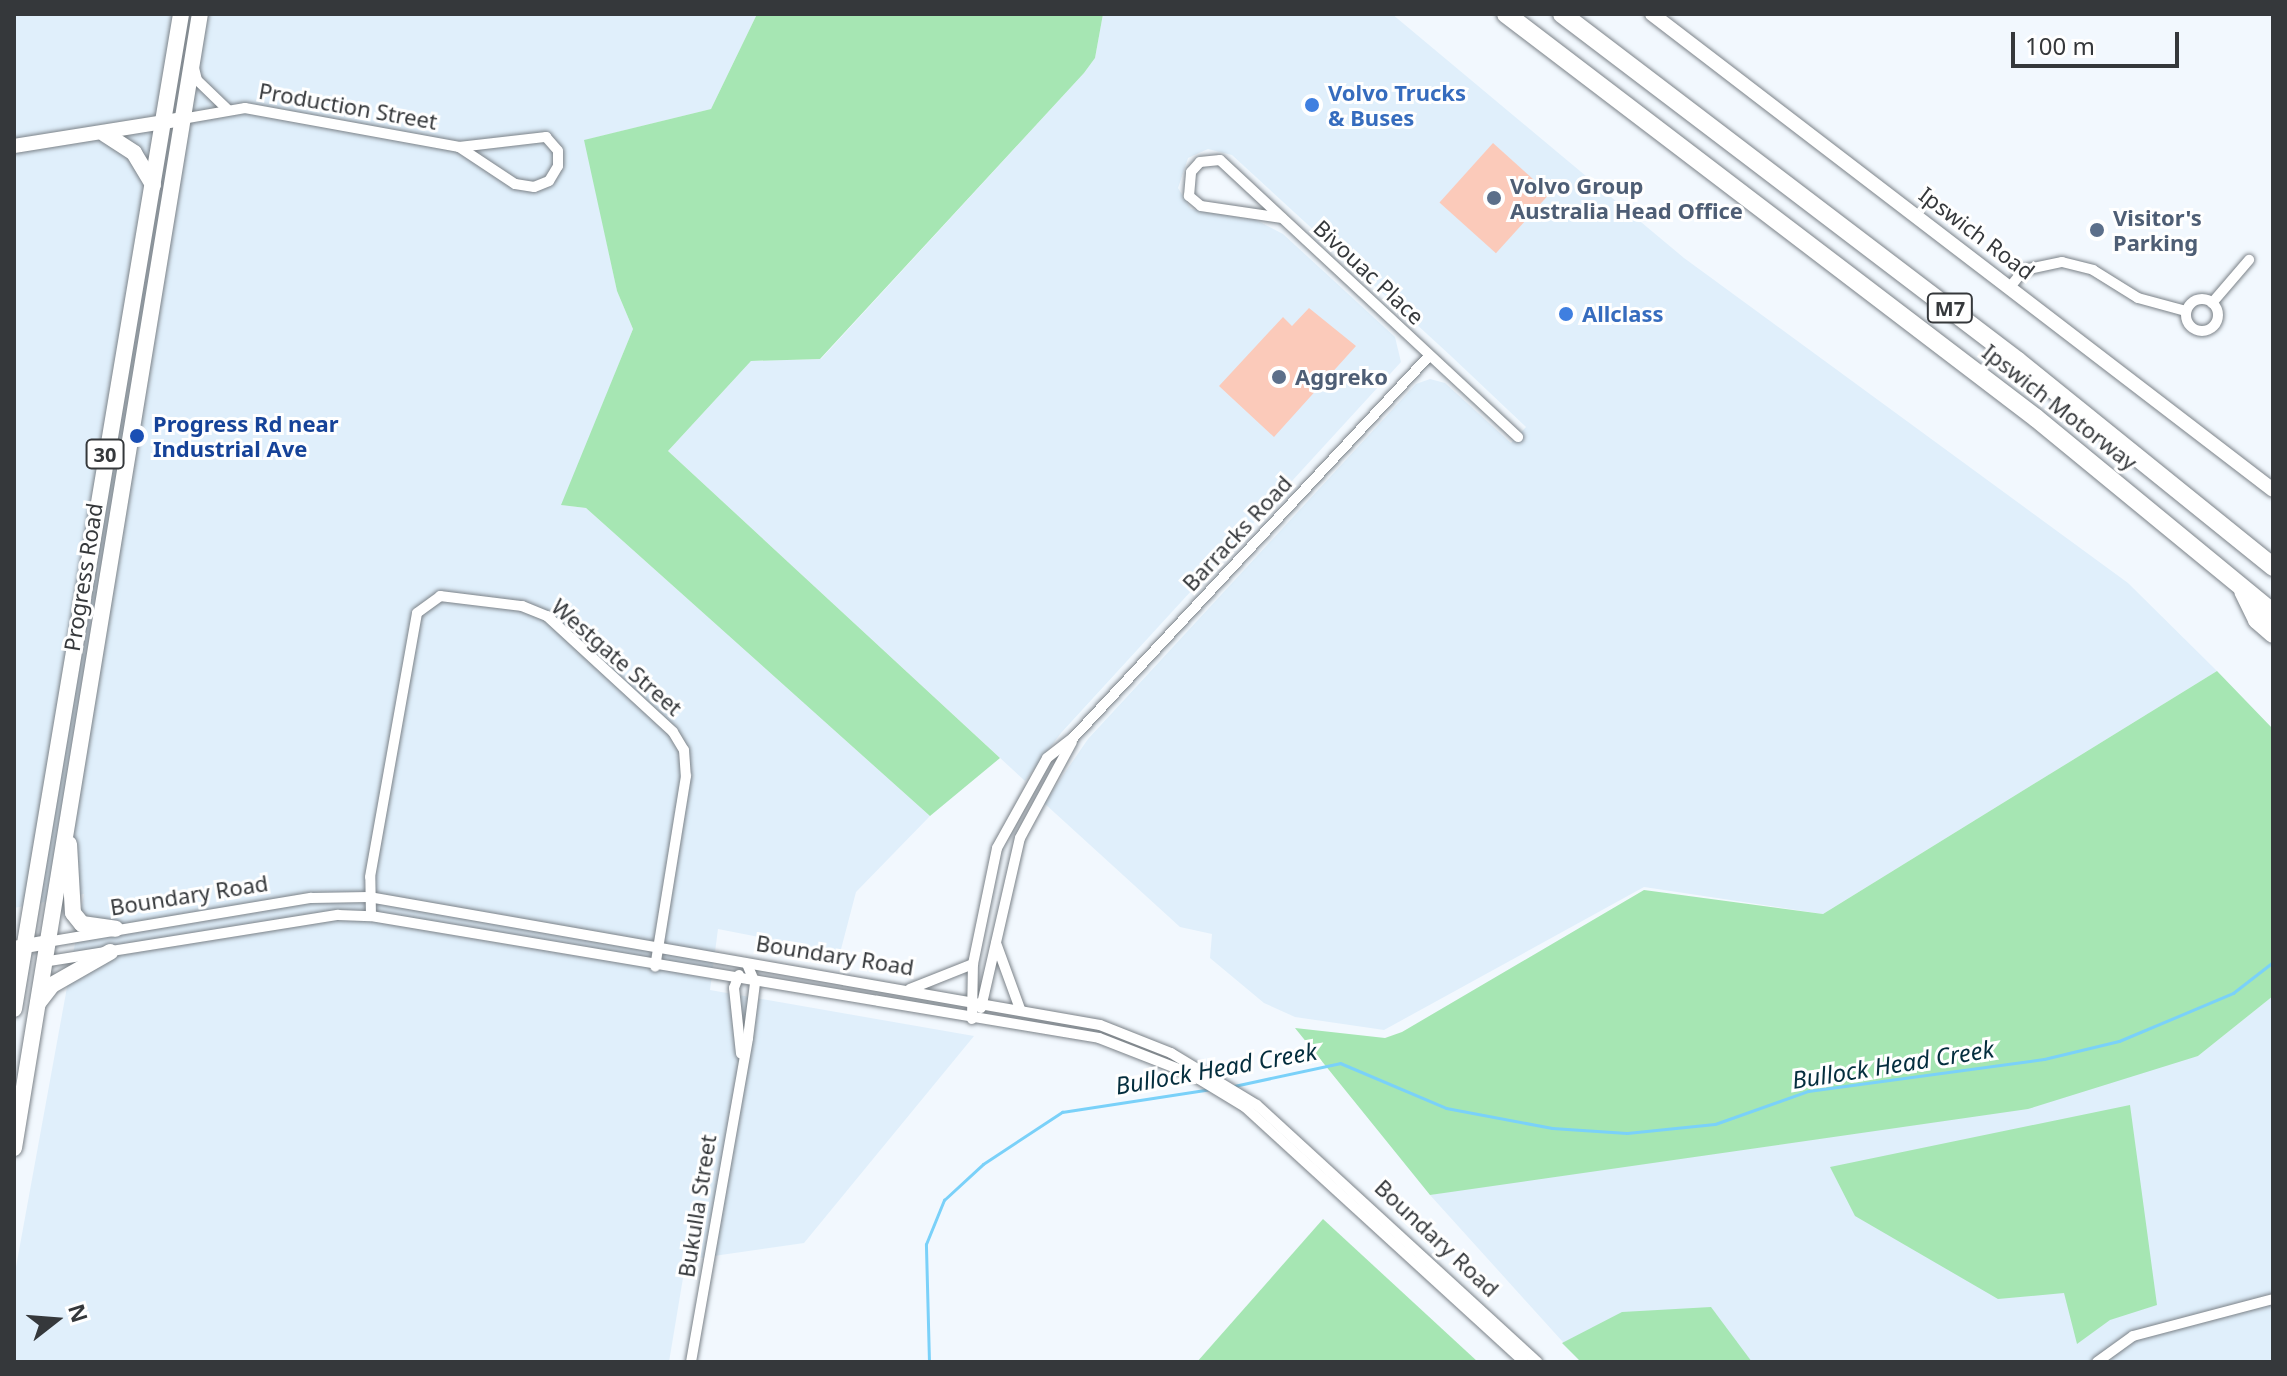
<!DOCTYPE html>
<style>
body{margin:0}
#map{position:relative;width:2287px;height:1376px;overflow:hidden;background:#f2f8fe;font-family:"Noto Sans",sans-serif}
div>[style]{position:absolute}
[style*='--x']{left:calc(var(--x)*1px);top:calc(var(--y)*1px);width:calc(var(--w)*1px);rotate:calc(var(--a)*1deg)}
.built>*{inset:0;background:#e0effb}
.green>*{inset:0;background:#a6e6b3}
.stream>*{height:3px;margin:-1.5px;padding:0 1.5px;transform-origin:1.5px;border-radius:1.5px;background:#7ad1f9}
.building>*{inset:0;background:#fbcaba;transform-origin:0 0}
.roads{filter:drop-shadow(0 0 2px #7b8288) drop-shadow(0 0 2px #7b8288)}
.street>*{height:10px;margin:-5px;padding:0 5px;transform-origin:5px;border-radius:5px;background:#fff}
.street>.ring{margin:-5px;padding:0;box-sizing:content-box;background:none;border:10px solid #fff;border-radius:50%}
.secondary>*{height:14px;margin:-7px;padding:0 7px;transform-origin:7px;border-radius:7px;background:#fff}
.primary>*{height:16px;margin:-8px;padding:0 8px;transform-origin:8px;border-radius:8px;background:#fff}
.highway>*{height:18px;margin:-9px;padding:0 9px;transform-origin:9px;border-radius:9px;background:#fff}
.dots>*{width:22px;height:22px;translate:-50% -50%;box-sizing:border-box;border:4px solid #fff;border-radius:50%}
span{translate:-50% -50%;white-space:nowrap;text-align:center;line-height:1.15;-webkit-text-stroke:6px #fff;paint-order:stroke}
.shield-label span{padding:2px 6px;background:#fff;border:2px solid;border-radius:6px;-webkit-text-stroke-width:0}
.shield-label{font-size:20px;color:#35383b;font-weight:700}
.shop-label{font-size:22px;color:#366cbe;font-weight:700}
.left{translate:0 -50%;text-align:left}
.street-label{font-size:22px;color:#35383b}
.service-label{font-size:22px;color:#4e5e75;font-weight:700}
.transit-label{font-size:22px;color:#164399;font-weight:700}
.water-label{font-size:24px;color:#042e3e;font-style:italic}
.frame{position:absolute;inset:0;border:16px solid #35383b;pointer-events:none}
.north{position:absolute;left:16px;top:1280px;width:80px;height:80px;-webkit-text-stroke:6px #fff;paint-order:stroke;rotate:73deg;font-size:22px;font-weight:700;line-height:32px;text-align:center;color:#35383b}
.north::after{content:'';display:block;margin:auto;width:28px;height:36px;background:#35383b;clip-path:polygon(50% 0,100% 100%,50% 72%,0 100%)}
.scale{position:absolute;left:2011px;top:32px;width:168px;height:36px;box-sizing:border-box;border:4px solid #35383b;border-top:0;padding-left:10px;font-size:24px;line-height:28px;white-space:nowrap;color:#35383b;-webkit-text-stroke:6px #fff;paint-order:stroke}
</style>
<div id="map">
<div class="built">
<div style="clip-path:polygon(14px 14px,757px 14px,711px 109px,585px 140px,617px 291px,633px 329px,562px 505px,586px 508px,930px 816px,856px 892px,840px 953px,718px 929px,710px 990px,974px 1036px,804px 1243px,686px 1260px,669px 1362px,14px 1362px,14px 1278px,84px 894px,14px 908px)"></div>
<div style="clip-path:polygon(1103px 14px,1392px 14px,1684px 258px,2128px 583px,2217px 671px,1823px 914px,1644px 887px,1384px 1030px,1295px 1017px,1264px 1003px,1210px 958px,1212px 934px,1180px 927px,1044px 803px,1088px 739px,1416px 384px,1430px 379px,1445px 383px,1511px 443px,1526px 427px,1451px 356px,1232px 155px,1208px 149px,1188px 158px,1178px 188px,1191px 209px,1256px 220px,1283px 234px,1395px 337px,1401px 362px,1061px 733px,1025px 781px,668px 451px,751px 361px,821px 359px,1084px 73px,1095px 58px)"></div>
<div style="clip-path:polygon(2273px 996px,2273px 1362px,1581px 1362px,1430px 1195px,2198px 1056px)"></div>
</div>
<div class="green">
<div style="clip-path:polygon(757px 14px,1103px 14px,1095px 58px,1084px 73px,820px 359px,751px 361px,668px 451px,1000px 758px,930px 816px,586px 508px,561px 505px,633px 329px,617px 291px,584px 140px,711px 109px)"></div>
<div style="clip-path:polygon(2217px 671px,2273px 729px,2273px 996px,2198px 1056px,2028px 1109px,1430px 1195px,1295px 1028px,1385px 1038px,1402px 1032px,1644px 890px,1823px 914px)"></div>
<div style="clip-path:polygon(2130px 1105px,2157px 1305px,2110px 1320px,2077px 1344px,2064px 1293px,1998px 1299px,1855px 1216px,1830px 1167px)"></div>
<div style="clip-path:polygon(1323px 1219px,1478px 1362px,1197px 1362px)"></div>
<div style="clip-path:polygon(1711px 1307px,1752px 1362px,1581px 1362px,1562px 1343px,1622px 1312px)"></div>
</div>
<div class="stream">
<div style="--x:1234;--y:1086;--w:108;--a:-12.2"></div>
<div style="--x:1340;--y:1063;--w:115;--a:23"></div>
<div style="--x:1446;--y:1108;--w:108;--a:10.7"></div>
<div style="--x:1552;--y:1128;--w:75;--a:3.8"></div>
<div style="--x:1627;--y:1133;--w:88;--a:-5.8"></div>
<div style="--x:1715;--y:1124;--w:99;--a:-19.5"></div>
<div style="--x:1808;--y:1091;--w:238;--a:-7.7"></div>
<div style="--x:2044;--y:1059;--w:77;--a:-13.5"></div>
<div style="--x:2119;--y:1041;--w:124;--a:-22.8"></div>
<div style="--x:2233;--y:993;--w:51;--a:-37.8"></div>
<div style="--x:929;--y:1362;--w:118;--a:-91.5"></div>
<div style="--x:926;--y:1244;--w:48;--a:-67.8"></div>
<div style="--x:944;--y:1200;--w:53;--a:-42.7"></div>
<div style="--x:983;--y:1164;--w:95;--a:-33.4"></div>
<div style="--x:1062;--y:1112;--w:151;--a:-8.8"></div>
</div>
<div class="building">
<div style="left:1493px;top:143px;width:76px;height:80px;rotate:42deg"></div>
<div style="clip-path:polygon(1309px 308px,1356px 346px,1274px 437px,1219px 386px,1283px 317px,1292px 326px)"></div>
</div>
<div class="roads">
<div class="street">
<div style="--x:194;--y:68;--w:12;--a:76"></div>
<div style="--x:197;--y:80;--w:42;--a:44"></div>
<div style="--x:182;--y:119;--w:64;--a:-9.9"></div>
<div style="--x:245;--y:108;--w:218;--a:10.3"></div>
<div style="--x:459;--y:147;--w:88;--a:-6.6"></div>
<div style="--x:546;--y:137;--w:18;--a:49"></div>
<div style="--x:558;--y:151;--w:15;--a:90"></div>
<div style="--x:558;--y:166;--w:17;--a:121"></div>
<div style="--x:549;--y:181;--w:16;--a:158"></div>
<div style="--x:534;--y:187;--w:19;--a:-171"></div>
<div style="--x:515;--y:184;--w:67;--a:-146.5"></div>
<div style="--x:1282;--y:218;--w:82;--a:-171.6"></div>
<div style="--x:1201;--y:206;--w:16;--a:-140"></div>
<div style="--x:1189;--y:196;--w:24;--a:-85"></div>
<div style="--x:1191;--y:172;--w:13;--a:-48"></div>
<div style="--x:1200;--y:162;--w:20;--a:-6"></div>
<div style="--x:1220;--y:160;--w:407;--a:42.9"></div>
<div style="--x:2010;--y:287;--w:22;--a:-51"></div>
<div style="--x:2024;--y:270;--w:39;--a:-12"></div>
<div style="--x:2062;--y:262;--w:32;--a:14"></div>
<div style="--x:2093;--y:270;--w:53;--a:31.9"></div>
<div style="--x:2138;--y:298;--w:50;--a:15.2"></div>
<div class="ring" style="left:2186px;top:299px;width:22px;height:22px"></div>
<div style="--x:2212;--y:303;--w:57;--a:-49.3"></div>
<div style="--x:371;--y:916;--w:39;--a:-91"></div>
<div style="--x:370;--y:877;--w:268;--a:-79.9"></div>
<div style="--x:417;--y:613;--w:29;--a:-36"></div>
<div style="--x:440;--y:596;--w:83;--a:7"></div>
<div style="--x:522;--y:606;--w:27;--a:22"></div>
<div style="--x:547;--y:616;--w:171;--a:42.6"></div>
<div style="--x:673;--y:732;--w:21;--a:59"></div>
<div style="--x:684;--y:750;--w:26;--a:86"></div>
<div style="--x:686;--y:776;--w:193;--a:99.2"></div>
<div style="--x:47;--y:942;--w:268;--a:-9.5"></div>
<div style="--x:311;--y:898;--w:58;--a:-1"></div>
<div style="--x:369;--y:897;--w:742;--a:9.93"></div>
<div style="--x:1100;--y:1025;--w:76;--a:21.5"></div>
<div style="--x:1171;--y:1053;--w:100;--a:31.2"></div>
<div style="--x:1257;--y:1105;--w:380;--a:42.5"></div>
<div style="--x:996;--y:943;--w:70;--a:70"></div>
<div style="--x:43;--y:962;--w:299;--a:-9.1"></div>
<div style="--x:338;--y:915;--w:33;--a:2"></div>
<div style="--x:371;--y:916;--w:738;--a:9.51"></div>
<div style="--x:1099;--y:1038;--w:97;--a:21.3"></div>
<div style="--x:1189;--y:1073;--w:66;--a:31.3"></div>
<div style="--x:1245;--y:1107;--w:378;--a:42.4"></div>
<div style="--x:739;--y:975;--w:14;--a:111"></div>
<div style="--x:734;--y:988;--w:66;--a:83.9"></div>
<div style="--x:910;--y:989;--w:68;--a:-21.6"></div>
<div style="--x:981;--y:1008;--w:174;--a:-77.1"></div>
<div style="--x:1020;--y:838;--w:109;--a:-61.6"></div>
<div style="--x:972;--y:1019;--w:55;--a:-89"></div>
<div style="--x:973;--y:964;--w:118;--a:-78.3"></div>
<div style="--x:997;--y:848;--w:103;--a:-60.9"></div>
<div style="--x:1047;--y:758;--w:34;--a:-38"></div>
<div style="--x:1074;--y:737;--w:521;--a:-47.02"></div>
<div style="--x:691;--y:1362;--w:329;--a:-80"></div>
<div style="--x:748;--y:1038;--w:55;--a:-82.7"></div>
<div style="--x:755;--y:983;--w:21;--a:-113"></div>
<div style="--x:2097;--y:1362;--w:44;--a:-35.8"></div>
<div style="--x:2133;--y:1336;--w:145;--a:-14.8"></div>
</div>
<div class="secondary">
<div style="--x:1652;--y:14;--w:782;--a:37.47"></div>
<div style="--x:14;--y:146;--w:170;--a:-9.1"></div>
<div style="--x:14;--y:948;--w:34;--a:-10"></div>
</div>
<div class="primary">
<div style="--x:105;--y:134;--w:35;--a:33"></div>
<div style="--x:134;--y:153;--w:37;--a:59"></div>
<div style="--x:69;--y:844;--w:69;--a:86.7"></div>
<div style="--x:73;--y:913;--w:14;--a:51"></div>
<div style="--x:82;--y:924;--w:34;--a:8"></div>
<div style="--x:38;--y:1003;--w:23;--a:-52"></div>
<div style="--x:52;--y:985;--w:67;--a:-29.6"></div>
<div style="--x:14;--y:1009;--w:1009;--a:-80.47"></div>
<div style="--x:14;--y:1148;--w:1149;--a:-80.69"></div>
</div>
<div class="highway">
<div style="--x:1506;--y:14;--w:666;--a:37.32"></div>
<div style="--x:2036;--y:418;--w:307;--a:39.4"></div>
<div style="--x:1562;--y:14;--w:573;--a:37.27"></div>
<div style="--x:2018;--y:361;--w:328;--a:38.9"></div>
<div style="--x:2243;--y:591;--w:32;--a:64"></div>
<div style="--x:2257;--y:620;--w:21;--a:41"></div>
</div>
</div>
<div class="dots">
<div style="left:1312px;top:105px;background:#3f7fe0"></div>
<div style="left:1494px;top:198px;background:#5c6f8a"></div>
<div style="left:2097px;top:230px;background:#5c6f8a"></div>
<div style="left:1566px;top:314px;background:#3f7fe0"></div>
<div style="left:1279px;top:377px;background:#5c6f8a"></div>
<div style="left:137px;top:436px;background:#1a4fb4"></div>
</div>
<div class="shield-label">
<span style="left:1950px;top:308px">M7</span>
<span style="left:105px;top:454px">30</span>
</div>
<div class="shop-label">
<span class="left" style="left:1328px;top:105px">Volvo Trucks<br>&amp; Buses</span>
<span class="left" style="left:1582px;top:314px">Allclass</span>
</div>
<div class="street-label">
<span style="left:348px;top:106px;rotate:10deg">Production Street</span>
<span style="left:1977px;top:233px;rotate:37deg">Ipswich Road</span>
<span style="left:1369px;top:272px;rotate:43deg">Bivouac Place</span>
<span style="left:2060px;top:407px;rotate:38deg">Ipswich Motorway</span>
<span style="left:1237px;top:533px;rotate:-47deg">Barracks Road</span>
<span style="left:83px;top:577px;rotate:-81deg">Progress Road</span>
<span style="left:617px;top:657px;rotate:41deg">Westgate Street</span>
<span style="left:189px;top:895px;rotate:-9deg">Boundary Road</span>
<span style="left:835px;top:955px;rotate:9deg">Boundary Road</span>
<span style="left:697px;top:1206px;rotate:-81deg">Bukulla Street</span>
<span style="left:1437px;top:1238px;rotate:43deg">Boundary Road</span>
</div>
<div class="service-label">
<span class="left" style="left:1510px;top:198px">Volvo Group<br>Australia Head Office</span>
<span class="left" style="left:2113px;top:230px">Visitor's<br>Parking</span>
<span class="left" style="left:1295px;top:377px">Aggreko</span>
</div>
<div class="transit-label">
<span class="left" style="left:153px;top:436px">Progress Rd near<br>Industrial Ave</span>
</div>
<div class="water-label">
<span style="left:1893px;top:1064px;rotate:-9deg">Bullock Head Creek</span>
<span style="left:1216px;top:1068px;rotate:-10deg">Bullock Head Creek</span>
</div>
<div class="frame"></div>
<div class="north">N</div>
<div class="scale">100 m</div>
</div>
